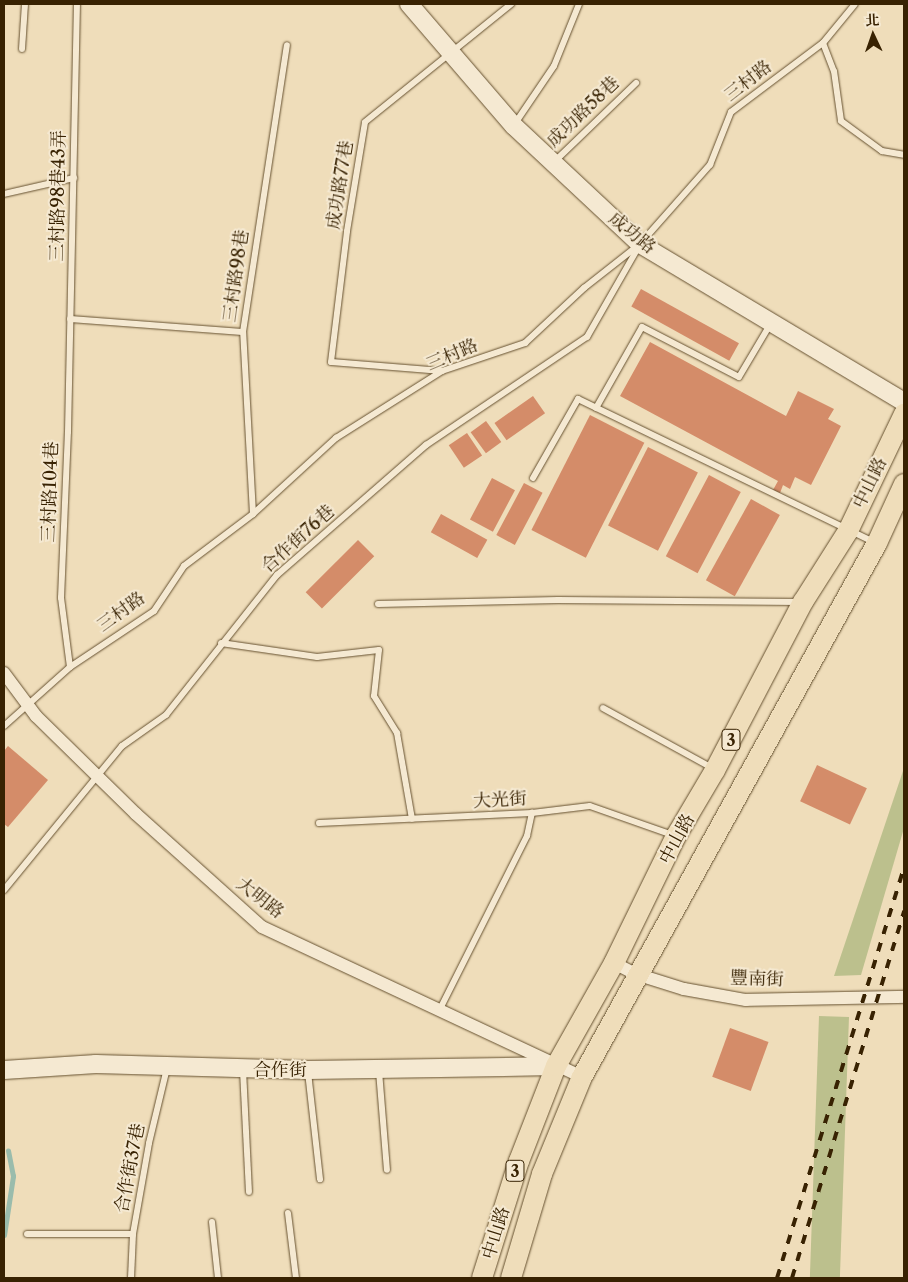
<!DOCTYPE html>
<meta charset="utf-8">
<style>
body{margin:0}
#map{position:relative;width:908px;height:1282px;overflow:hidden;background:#efddba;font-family:"Libre Caslon Text","Noto Serif TC",serif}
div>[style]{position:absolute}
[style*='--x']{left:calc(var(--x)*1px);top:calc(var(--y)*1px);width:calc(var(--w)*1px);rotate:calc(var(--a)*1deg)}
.green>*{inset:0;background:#bcc08d;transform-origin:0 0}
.stream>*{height:5px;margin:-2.5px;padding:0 2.5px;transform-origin:2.5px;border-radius:2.5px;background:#9abcac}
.building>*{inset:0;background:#d48c69;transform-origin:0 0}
.roads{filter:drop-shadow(0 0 1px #665130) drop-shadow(0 0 1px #665130)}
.lane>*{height:6px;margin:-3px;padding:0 3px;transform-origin:3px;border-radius:3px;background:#f5e9d2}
.street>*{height:12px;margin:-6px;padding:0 6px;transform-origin:6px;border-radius:6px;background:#f5e9d2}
.secondary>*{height:18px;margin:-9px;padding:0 9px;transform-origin:9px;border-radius:9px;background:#f5e9d2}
.primary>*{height:20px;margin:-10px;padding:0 10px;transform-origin:10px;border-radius:10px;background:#efddba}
.rail>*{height:4px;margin-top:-2px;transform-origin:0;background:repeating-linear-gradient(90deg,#382202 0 9px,transparent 0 18px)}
span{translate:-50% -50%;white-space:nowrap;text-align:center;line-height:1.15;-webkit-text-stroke:4px #f5e9d2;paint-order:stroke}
.shield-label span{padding:1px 4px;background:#f5e9d2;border:1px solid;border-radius:4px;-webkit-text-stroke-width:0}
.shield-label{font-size:16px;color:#382202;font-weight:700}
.street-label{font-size:18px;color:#382202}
.frame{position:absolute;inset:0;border:5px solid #382202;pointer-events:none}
.north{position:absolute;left:848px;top:10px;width:50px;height:50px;-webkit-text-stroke:4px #f5e9d2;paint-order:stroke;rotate:357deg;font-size:14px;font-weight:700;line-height:20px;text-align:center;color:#382202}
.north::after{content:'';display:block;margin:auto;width:18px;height:22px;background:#382202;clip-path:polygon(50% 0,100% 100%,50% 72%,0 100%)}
</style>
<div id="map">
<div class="green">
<div style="clip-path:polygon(904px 768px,904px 828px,861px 975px,834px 976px)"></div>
<div style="left:819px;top:1016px;width:30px;height:274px;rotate:2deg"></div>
</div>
<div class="stream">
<div style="--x:4;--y:1235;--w:60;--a:-81.3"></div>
<div style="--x:13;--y:1176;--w:26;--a:-101"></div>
</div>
<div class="building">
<div style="left:641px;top:289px;width:112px;height:20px;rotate:29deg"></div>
<div style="clip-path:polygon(650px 342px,786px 416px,798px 391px,834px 409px,828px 419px,841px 426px,811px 485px,795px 477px,790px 489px,783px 485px,780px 493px,773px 490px,778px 481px,620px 396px)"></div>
<div style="left:533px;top:396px;width:21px;height:47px;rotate:55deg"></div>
<div style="left:590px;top:415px;width:61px;height:129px;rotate:27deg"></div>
<div style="left:486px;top:421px;width:26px;height:19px;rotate:54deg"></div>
<div style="left:467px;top:433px;width:27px;height:22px;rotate:56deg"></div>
<div style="left:648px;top:447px;width:56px;height:88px;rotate:27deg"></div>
<div style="left:709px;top:475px;width:36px;height:92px;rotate:28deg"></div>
<div style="left:492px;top:478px;width:26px;height:47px;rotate:28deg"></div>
<div style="left:524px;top:483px;width:21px;height:59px;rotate:28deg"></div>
<div style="left:751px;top:499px;width:33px;height:93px;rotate:29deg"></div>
<div style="left:441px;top:514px;width:53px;height:21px;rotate:29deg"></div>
<div style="left:358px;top:540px;width:23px;height:74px;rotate:45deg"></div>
<div style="clip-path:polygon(8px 746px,48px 780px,8px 827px,4px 824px,4px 751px)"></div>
<div style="left:817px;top:765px;width:55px;height:40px;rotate:25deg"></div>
<div style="left:730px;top:1028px;width:41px;height:52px;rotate:20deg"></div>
</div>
<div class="roads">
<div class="lane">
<div style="--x:823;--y:43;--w:30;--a:69"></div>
<div style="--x:834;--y:71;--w:50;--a:82"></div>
<div style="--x:841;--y:121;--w:51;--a:36.2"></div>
<div style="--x:882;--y:151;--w:22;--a:10"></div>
<div style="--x:22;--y:49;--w:45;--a:-86.2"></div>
<div style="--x:514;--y:125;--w:71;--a:-55.9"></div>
<div style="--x:554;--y:66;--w:67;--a:-68"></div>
<div style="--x:554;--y:162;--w:114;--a:-43.9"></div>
<div style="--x:4;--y:194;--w:72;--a:-12.9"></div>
<div style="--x:70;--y:319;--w:173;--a:4.3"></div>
<div style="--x:442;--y:371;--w:111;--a:-175.4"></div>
<div style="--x:331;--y:362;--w:132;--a:-83"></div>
<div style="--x:347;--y:231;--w:110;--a:-80.6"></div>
<div style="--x:365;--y:122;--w:188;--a:-38.9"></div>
<div style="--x:596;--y:408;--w:93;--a:-60.4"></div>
<div style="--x:642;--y:327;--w:109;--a:27.3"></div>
<div style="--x:739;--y:377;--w:63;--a:-59.3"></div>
<div style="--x:533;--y:478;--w:91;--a:-60.3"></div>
<div style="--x:578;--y:399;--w:329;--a:25.8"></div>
<div style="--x:253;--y:514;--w:182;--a:-93.1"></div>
<div style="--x:243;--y:332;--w:290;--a:-81.3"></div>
<div style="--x:378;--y:604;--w:180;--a:-1.3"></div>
<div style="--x:558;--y:600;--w:241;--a:0.5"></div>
<div style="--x:221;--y:643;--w:97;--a:8.3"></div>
<div style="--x:317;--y:657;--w:62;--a:-6.4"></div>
<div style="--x:379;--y:650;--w:46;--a:96.2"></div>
<div style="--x:374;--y:696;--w:44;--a:58.1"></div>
<div style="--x:397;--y:733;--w:87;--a:80.1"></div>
<div style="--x:70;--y:667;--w:70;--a:-97.4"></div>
<div style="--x:61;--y:598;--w:166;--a:-87.6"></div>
<div style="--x:68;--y:432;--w:428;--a:-88.8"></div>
<div style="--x:603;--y:708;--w:124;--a:28.8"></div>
<div style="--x:4;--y:726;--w:89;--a:-41.8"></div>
<div style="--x:70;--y:667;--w:101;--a:-33.7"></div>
<div style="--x:154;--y:611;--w:54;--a:-56.3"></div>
<div style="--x:184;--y:566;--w:86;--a:-37"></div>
<div style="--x:253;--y:514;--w:113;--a:-42.5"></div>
<div style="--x:336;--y:438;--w:125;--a:-32.3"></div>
<div style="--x:442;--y:371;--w:88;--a:-18.6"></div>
<div style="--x:525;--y:343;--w:81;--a:-43"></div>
<div style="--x:584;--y:288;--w:71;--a:-38.2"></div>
<div style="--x:640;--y:244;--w:106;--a:-48.5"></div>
<div style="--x:710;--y:165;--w:57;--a:-68.4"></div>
<div style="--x:731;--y:112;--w:115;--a:-36.9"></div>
<div style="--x:823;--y:43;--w:50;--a:-50.6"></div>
<div style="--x:319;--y:823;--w:213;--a:-2.7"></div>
<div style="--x:532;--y:813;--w:58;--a:-6.9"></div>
<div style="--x:590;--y:806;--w:88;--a:19.3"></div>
<div style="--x:4;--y:890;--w:186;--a:-50.7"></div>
<div style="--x:122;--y:746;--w:54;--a:-35.2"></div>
<div style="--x:166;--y:715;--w:179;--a:-51.6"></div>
<div style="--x:277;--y:575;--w:198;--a:-41.1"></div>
<div style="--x:426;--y:445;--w:194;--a:-33.9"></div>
<div style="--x:587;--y:337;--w:103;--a:-60.2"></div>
<div style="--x:440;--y:1009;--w:194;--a:-63.3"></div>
<div style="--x:527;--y:836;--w:24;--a:-78"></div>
<div style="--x:243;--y:1070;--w:122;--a:87.2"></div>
<div style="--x:379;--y:1071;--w:99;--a:85.4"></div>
<div style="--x:308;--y:1072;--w:108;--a:83.6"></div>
<div style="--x:288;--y:1213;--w:65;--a:83"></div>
<div style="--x:212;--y:1222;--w:56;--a:83.9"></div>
<div style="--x:27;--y:1234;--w:106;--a:0"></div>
<div style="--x:131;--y:1278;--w:44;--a:-87.4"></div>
<div style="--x:133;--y:1234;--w:92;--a:-80"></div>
<div style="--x:149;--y:1143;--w:77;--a:-76.5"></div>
</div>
<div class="street">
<div style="--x:4;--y:673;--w:54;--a:53.3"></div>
<div style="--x:36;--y:716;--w:140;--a:44.4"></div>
<div style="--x:136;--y:814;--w:169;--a:41.9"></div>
<div style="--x:262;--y:927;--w:353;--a:25.1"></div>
<div style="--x:614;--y:963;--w:25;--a:27"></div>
<div style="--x:636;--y:974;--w:50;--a:17.4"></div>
<div style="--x:684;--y:989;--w:63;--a:10.1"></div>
<div style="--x:746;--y:1000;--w:158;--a:-1.1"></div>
</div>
<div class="secondary">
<div style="--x:409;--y:4;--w:161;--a:49.3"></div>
<div style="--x:514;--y:126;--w:173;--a:43.1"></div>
<div style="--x:640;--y:244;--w:308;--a:30.9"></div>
<div style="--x:4;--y:1070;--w:92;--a:-3.7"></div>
<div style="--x:96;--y:1064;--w:212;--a:1.6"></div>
<div style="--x:308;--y:1070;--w:248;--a:-0.9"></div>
</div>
<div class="primary">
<div style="--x:482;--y:1278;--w:123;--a:-72.5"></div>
<div style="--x:519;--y:1161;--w:102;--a:-68.7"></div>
<div style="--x:556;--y:1066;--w:118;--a:-60.6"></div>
<div style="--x:614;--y:963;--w:141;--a:-64"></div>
<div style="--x:676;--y:836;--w:77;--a:-59.4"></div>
<div style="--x:715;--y:770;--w:190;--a:-62.4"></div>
<div style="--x:803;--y:602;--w:84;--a:-57.6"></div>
<div style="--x:848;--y:531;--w:130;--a:-64.4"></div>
<div style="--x:511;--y:1278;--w:109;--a:-73.4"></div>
<div style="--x:542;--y:1174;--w:105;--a:-67.6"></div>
<div style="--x:582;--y:1077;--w:610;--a:-61.08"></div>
<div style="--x:877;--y:543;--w:65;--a:-65.4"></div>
</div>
</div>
<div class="rail">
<div style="--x:777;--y:1278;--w:429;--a:-72.8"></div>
<div style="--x:792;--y:1278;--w:384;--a:-73"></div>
</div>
<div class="shield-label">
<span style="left:731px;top:740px">3</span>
<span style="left:515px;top:1171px">3</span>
</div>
<div class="street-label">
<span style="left:748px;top:81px;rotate:-38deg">三村路</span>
<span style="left:583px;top:112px;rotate:-44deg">成功路58巷</span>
<span style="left:340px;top:185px;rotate:-81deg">成功路77巷</span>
<span style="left:58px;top:196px;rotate:-89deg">三村路98巷43弄</span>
<span style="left:632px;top:233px;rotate:39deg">成功路</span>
<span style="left:236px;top:276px;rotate:-82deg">三村路98巷</span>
<span style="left:452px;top:355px;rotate:-23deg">三村路</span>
<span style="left:870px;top:483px;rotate:-64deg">中山路</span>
<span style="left:50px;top:492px;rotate:-88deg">三村路104巷</span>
<span style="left:298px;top:539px;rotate:-42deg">合作街76巷</span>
<span style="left:121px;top:612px;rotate:-36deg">三村路</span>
<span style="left:500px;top:800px;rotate:-3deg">大光街</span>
<span style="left:677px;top:839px;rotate:-62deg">中山路</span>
<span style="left:260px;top:898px;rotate:38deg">大明路</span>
<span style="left:757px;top:979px;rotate:2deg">豐南街</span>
<span style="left:280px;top:1070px">合作街</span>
<span style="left:130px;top:1168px;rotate:-79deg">合作街37巷</span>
<span style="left:496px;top:1233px;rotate:-73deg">中山路</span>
</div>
<div class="frame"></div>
<div class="north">北</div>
</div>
